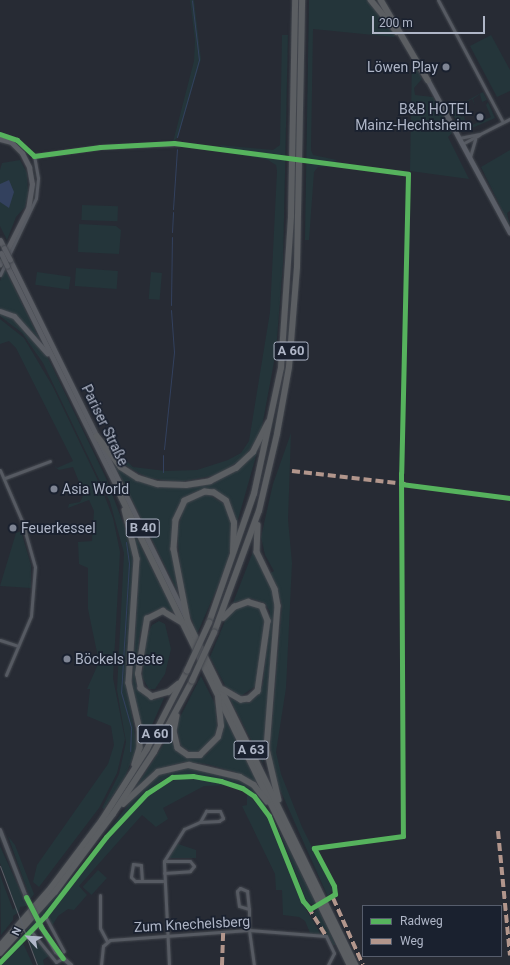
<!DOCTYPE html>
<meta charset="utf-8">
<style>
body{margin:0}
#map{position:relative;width:510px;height:965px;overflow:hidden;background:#272b34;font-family:Roboto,sans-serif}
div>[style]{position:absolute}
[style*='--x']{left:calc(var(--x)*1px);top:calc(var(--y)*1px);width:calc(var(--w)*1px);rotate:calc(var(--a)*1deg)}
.green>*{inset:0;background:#24353a;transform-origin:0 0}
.water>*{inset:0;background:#33415e}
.stream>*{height:1px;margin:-0.5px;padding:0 0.5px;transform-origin:0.5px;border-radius:0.5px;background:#33415e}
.roads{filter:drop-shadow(0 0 1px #42464d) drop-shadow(0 0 1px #42464d)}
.minor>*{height:3px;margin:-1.5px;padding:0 1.5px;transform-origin:1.5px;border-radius:1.5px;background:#565a62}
.tertiary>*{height:4px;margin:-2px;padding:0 2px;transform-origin:2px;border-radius:2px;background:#565a62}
.secondary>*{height:4.5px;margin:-2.25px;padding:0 2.25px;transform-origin:2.25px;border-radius:2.25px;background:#5a5e67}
.trunk>*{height:5px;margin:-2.5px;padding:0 2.5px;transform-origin:2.5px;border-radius:2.5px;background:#5a5d64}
.motorway>*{height:5.5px;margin:-2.75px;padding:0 2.75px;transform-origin:2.75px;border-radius:2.75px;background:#5b5e62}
.tram>*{height:1px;margin:-0.5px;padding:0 0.5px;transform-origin:0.5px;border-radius:0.5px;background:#5a5e66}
.bridges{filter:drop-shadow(0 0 1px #42464d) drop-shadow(0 0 1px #42464d)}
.tertiary-bridge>*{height:4px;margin:-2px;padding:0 2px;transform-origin:2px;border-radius:2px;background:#565a62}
.trunk-bridge>*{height:5px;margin:-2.5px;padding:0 2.5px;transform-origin:2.5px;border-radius:2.5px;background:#5a5d64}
.motorway-bridge>*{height:5.5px;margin:-2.75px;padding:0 2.75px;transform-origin:2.75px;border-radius:2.75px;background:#5b5e62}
.quiet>*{height:4px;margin-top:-2px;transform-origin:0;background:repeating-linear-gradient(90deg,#b2968c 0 8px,transparent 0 12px)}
.cycleway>*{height:5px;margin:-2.5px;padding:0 2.5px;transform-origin:2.5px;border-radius:2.5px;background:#56b35d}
.dots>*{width:11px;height:11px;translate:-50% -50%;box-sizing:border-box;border:2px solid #1a212f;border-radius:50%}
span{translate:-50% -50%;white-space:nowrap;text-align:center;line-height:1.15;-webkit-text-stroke:3.5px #1a212f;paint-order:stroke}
.shield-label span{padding:1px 3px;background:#1a212f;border:1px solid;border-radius:3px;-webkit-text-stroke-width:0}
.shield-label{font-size:13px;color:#afb6c7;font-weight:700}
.poi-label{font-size:14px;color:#afb6c7}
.right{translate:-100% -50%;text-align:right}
.left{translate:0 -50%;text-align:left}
.street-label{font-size:14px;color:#afb6c7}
.legend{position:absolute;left:362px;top:905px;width:140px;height:52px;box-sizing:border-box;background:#1a212f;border:1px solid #565d6c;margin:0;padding:5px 7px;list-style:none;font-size:12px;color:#afb6c7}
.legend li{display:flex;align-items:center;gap:8px;height:20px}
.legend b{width:20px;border:1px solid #565d6c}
.north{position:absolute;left:8px;top:917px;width:40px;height:40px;-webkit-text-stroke:3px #1a212f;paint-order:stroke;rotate:296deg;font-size:11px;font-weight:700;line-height:16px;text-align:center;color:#afb6c7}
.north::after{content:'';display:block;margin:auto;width:14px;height:18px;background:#afb6c7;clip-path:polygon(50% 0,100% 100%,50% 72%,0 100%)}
.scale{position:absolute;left:372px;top:16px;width:113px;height:18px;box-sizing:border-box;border:2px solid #afb6c7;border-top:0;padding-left:5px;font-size:12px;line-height:14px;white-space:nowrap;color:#afb6c7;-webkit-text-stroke:3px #1a212f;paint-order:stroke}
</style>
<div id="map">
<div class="green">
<div style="clip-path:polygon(190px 0,194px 0,201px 59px,178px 137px,173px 142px,194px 61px,195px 40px)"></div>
<div style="clip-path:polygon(309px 0,369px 0,396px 34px,394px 37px,313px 29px,311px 150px,313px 155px,337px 160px,332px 165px,338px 166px,318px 167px,314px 172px,309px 240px,305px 240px)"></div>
<div style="clip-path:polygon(282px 35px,288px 35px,283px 263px,276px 351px,261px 432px,244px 458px,217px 475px,179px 482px,148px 478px,123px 464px,106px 441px,133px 467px,166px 471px,197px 470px,228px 460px,241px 453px,249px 441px,270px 312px,277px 171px,276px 165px,268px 160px,216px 150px,226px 150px,219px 145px,273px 150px,280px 145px)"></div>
<div style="clip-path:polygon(491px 35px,510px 70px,510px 91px,497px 97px,470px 46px)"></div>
<div style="clip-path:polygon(412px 59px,422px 79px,414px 88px,415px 95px,433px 97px,452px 133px,448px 137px,469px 179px,410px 171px)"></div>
<div style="clip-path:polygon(483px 92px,487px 100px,482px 102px,480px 94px,473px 99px,475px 105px,472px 99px,464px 103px,467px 110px,464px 104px,456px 108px,461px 117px,464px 116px,467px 127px,491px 117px,486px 105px,488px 102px,495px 118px,463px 132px,450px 110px)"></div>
<div style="clip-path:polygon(510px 150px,510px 211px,507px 213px,510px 226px,481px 167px)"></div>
<div style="clip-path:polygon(20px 160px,27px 173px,28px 193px,25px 207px,16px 217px,7px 240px,0 226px,0 170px,2px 163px)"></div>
<div style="left:82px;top:205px;width:36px;height:15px;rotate:2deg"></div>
<div style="clip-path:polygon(79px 224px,116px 226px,121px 230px,119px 254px,78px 252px)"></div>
<div style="left:76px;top:268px;width:42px;height:18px;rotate:4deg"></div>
<div style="clip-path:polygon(5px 269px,39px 338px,40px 340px,14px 314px,0 309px,0 281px)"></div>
<div style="left:37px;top:272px;width:34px;height:13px;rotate:8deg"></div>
<div style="left:151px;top:272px;width:11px;height:27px;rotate:5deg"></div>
<div style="clip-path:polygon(0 312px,11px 316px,47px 356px,106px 478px,131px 544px,134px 568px,127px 686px,137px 748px,124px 779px,104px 809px,102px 808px,119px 774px,126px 742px,117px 690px,124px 553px,110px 502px,43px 363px,22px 333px,0 316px)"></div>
<div style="clip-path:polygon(0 319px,24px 338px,53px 387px,102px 489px,113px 518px,120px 552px,113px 678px,125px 739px,117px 773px,99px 808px,39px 887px,33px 882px,37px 865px,108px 764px,114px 745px,111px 726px,87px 716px,90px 689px,87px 689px,99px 662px,88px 609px,88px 568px,79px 564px,78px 542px,92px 541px,94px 511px,89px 500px,68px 508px,69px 504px,80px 502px,84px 494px,73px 467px,59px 470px,56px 468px,54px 465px,57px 468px,73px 461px,16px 348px,9px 341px,0 344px)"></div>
<div style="clip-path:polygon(291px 433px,288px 520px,292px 563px,286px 688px,276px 752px,281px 774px,302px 827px,333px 889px,328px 897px,274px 776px,270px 747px,282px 606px,277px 586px,270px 573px,274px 571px,265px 555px,261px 537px,273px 484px)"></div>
<div style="clip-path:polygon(258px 449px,237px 523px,230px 504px,209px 490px,194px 492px,177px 508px,172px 549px,178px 592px,112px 460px,138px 481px,179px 488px,205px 485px,232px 473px)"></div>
<div style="clip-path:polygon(207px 494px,226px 505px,232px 519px,232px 540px,227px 565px,197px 634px,183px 594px,177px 532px,184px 507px,188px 501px)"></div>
<div style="clip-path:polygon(21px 531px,31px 565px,31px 588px,0 586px,16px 533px)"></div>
<div style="clip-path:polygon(134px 533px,174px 612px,161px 609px,150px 613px,140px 633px,135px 677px,138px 690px,153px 700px,164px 698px,143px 745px,142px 728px,132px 687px,139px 569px)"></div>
<div style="clip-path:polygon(254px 549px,272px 591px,276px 608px,263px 763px,230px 699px,249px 703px,257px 696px,263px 684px,270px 612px,265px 603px,250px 598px,233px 603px)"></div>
<div style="clip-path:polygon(244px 604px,255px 604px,263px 611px,266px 623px,257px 685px,241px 696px,226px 687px,210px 657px,228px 614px)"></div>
<div style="clip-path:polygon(159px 621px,165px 624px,171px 649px,165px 674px,155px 689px,149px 689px,142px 677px,146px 638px,152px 625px)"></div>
<div style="clip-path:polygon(201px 676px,215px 704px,217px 725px,215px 735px,204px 750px,192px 753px,181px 746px,176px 725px)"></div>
<div style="clip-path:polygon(222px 712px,260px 788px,235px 772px,207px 764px,184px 762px,161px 768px,135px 788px,171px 733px,174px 745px,183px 755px,194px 758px,207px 754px,221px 734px)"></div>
<div style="clip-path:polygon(186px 767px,234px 776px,253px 787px,266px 803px,266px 808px,250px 790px,230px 783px,191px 775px,172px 776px,160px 782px,132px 807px,51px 907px,0 961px,79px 869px,134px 797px,160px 774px)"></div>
<div style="clip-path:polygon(186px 777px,231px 785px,204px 786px,163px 808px,168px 819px,156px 827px,142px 815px,79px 886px,87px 895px,74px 910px,68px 909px,58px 916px,52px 926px,47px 916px,117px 827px,151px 792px,168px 782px)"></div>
<div style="clip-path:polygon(247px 792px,268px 818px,303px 904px,321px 935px,311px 935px,305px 921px,299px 917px,283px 915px,282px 890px,276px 890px,275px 874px,242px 806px,247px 805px)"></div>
<div style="clip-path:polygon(274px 819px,316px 904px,314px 905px,307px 902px)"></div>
<div style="clip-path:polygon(8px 836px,15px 845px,34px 894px,26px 906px,20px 907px,19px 912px,13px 916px,13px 920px,1px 935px,0 875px,13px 910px,16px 907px,0 863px,0 846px,24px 899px,29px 895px)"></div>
<div style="clip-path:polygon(175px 843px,196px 850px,196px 858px,167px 858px)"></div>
<div style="left:98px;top:870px;width:12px;height:23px;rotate:42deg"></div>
<div style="clip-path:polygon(317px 907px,336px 945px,333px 945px,314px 914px)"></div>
<div style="clip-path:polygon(31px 933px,50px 955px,43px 960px,44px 965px,38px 965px,27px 936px)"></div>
<div style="clip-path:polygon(22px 941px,33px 965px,0 965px,0 964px)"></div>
</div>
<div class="water">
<div style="clip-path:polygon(9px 180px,14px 192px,9px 208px,0 202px,0 184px)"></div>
</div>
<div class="stream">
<div style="--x:177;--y:137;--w:80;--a:-74.1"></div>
<div style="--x:199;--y:60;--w:60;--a:-96.7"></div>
<div style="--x:173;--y:209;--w:60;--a:-86.2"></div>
<div style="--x:172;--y:232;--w:20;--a:-87"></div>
<div style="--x:171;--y:305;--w:68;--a:-89.2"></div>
<div style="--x:164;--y:449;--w:98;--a:-84.1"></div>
<div style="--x:174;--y:352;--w:42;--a:-94.1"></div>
<div style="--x:163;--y:472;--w:17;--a:-90"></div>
<div style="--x:126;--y:542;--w:21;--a:82"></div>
<div style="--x:129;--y:563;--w:129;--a:93.5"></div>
<div style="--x:121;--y:692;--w:37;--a:74"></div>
<div style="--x:131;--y:728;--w:23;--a:92"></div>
</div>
<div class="roads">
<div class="minor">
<div style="--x:438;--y:0;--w:138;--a:62"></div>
<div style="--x:459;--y:138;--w:21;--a:-11"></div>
<div style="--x:480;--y:134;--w:34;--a:-27"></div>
<div style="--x:462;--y:144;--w:19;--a:-28"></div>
<div style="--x:470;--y:157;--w:19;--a:-74"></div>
<div style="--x:8;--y:257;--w:65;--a:-64.6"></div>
<div style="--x:36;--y:198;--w:20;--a:-84"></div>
<div style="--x:38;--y:178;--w:22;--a:-100"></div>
<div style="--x:34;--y:156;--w:67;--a:-7.8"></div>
<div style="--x:100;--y:147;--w:79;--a:-2.2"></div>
<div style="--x:0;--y:275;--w:14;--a:-65"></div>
<div style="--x:0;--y:470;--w:56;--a:66.7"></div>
<div style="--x:22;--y:521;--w:48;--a:74.2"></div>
<div style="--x:35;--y:567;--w:49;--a:94.7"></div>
<div style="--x:31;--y:616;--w:64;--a:113"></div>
<div style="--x:5;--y:478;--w:48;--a:-20.7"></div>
<div style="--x:0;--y:640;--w:19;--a:18"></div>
<div style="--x:206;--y:811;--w:14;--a:0"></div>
<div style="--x:220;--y:811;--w:8;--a:67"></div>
<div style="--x:223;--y:818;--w:5;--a:143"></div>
<div style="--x:219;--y:821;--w:19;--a:177"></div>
<div style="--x:200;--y:822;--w:13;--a:-61"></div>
<div style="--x:164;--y:873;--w:26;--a:-4"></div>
<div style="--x:190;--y:871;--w:6;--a:-51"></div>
<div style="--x:194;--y:866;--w:6;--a:-129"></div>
<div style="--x:190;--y:861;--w:26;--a:180"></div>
<div style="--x:142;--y:881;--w:16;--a:-94"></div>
<div style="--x:141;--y:865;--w:8;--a:-173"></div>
<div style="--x:133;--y:864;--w:13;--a:99"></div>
<div style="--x:131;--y:877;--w:6;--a:45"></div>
<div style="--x:135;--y:881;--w:28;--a:0"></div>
<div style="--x:100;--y:895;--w:33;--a:90"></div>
<div style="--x:100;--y:928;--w:15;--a:62"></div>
<div style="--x:249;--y:909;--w:10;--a:-163"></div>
<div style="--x:239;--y:906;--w:15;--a:-98"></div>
<div style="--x:237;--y:891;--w:4;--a:-45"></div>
<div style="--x:240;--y:888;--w:8;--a:23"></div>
<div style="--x:247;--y:891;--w:18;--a:84"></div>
<div style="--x:249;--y:909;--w:21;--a:90"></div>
<div style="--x:249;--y:930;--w:35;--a:82"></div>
<div style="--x:63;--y:958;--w:8;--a:150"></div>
<div style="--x:56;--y:962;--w:40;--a:-129"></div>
<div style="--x:31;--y:931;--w:21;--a:-47"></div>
<div style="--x:45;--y:916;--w:40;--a:62"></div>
<div style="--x:101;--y:965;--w:19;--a:-84"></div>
<div style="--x:103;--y:946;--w:9;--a:-41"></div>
<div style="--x:110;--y:940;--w:139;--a:-4.1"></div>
<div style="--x:249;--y:930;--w:77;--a:4.5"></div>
<div style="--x:326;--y:936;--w:19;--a:65"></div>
<div style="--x:334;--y:953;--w:13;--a:117"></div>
<div style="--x:169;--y:965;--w:104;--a:-92.8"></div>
<div style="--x:164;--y:861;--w:38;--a:-58"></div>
<div style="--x:184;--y:829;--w:17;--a:-24"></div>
</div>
<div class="tertiary">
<div style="--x:0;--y:830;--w:72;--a:68.8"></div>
<div style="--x:41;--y:927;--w:29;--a:59"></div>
<div style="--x:56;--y:952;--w:20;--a:41"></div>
</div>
<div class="secondary">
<div style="--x:428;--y:80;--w:173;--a:61.7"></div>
</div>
<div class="trunk">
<div style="--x:0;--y:139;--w:11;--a:15"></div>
<div style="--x:11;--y:142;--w:16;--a:45"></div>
<div style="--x:22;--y:153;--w:16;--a:63"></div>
<div style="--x:29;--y:167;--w:17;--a:80"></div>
<div style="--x:32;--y:184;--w:24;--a:99"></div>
<div style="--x:28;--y:208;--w:63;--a:116.6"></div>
<div style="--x:0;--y:240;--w:9;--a:63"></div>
<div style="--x:10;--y:260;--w:399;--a:63.8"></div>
<div style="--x:7;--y:266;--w:257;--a:63.6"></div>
<div style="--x:0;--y:311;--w:15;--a:20"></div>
<div style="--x:14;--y:316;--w:50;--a:48.3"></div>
</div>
<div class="motorway">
<div style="--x:371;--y:0;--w:41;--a:50.9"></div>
<div style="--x:381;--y:0;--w:93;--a:59.6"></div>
<div style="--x:97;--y:436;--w:39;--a:52"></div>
<div style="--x:121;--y:467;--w:20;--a:33"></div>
<div style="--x:138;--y:478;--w:21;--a:17"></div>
<div style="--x:158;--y:484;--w:28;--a:2"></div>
<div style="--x:186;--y:485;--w:24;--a:-9"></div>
<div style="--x:210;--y:481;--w:29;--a:-27"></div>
<div style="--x:236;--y:468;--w:23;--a:-43"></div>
<div style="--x:253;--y:452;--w:33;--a:-63"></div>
<div style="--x:121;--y:496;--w:522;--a:63.97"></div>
<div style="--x:125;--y:510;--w:50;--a:76.2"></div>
<div style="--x:137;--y:559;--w:124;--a:93.7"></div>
<div style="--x:129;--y:683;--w:48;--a:76.8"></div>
<div style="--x:140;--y:730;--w:18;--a:90"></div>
<div style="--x:140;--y:748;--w:17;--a:107"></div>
<div style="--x:258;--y:525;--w:27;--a:92"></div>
<div style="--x:257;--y:552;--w:41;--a:64.1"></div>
<div style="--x:275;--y:589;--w:17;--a:80"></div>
<div style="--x:278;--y:606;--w:143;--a:94.4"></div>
<div style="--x:267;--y:749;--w:52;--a:76.8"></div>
<div style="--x:233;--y:552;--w:29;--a:-88"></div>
<div style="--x:234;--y:523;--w:23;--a:-110"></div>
<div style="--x:226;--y:501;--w:14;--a:-146"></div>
<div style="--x:214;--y:493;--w:9;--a:-174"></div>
<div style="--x:205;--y:492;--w:22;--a:156"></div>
<div style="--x:185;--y:501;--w:21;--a:115"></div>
<div style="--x:176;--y:520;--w:29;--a:94"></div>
<div style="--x:174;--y:549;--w:73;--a:79"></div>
<div style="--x:188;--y:621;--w:383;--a:64"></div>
<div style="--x:223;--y:618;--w:16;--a:-45"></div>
<div style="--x:234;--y:607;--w:15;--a:-20"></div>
<div style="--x:248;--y:602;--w:15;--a:16"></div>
<div style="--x:262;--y:606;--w:16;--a:68"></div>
<div style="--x:268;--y:621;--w:71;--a:98.1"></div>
<div style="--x:258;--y:691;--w:12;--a:138"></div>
<div style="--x:249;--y:699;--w:8;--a:173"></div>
<div style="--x:241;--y:700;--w:20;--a:-150"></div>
<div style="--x:209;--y:623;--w:137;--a:-70.8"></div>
<div style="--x:254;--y:494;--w:129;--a:-77.9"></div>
<div style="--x:281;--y:368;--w:152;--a:-86.2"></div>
<div style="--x:291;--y:216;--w:216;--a:-88.9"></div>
<div style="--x:214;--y:633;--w:130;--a:-69.8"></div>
<div style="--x:259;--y:511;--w:79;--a:-76.8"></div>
<div style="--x:277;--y:434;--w:68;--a:-79.8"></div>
<div style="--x:289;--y:367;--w:100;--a:-85.4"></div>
<div style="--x:297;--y:267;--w:267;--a:-88.9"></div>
<div style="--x:179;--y:684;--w:13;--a:141"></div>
<div style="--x:169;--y:692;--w:18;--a:164"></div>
<div style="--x:152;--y:697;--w:14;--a:-144"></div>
<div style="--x:141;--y:689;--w:15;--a:-101"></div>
<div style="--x:138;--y:674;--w:56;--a:-80.7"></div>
<div style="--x:147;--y:619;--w:18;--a:-27"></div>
<div style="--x:163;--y:611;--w:21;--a:31"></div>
<div style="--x:177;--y:716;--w:15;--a:101"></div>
<div style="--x:174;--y:731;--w:17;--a:77"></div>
<div style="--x:178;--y:748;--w:12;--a:35"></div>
<div style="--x:188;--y:755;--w:12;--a:0"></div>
<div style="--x:200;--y:755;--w:25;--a:-45"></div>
<div style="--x:218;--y:737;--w:11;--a:-75"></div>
<div style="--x:221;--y:726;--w:28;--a:-96"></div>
<div style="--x:123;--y:804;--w:47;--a:-42.4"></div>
<div style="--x:158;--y:772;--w:32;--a:-13"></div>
<div style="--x:189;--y:765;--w:52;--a:13.2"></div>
<div style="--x:240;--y:777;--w:16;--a:30"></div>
<div style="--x:254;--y:785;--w:21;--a:51"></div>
<div style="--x:0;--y:946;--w:77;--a:-48.7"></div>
<div style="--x:51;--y:888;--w:85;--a:-53.1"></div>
<div style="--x:102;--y:820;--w:84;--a:-57.6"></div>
<div style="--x:147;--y:749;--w:88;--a:-62.9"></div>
<div style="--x:0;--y:953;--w:82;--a:-48"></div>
<div style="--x:55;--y:892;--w:97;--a:-53.4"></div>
<div style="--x:113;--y:814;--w:74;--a:-56.5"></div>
<div style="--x:154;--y:752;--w:81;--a:-61.8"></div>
</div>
</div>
<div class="tram">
<div style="--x:0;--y:866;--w:106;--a:69.5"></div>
</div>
<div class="bridges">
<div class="tertiary-bridge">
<div style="--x:26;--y:897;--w:34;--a:63"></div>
</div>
<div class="trunk-bridge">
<div style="--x:4;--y:248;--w:13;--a:63"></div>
<div style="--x:1;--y:253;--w:14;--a:65"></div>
</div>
<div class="motorway-bridge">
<div style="--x:187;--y:671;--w:53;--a:-65.4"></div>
<div style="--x:192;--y:681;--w:53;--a:-65.4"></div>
</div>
</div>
<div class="quiet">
<div style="--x:292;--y:471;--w:114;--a:6.6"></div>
<div style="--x:498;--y:831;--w:125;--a:84.5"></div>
<div style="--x:333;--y:898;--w:73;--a:65.9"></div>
<div style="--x:308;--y:907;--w:34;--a:58"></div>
<div style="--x:222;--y:965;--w:32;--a:-88"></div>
</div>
<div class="cycleway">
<div style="--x:0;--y:134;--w:18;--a:19"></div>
<div style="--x:17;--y:140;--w:23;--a:43"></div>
<div style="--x:34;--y:156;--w:67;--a:-7.8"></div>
<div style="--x:100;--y:147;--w:74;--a:-3.1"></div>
<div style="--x:174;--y:143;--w:236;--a:7.5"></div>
<div style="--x:408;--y:174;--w:299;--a:91.3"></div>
<div style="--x:401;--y:473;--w:363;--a:89.7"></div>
<div style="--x:403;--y:836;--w:90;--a:172.3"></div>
<div style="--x:314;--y:848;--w:43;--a:62.2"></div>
<div style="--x:334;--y:886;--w:8;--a:83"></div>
<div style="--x:335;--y:894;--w:29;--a:149"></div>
<div style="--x:310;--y:909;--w:11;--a:-131"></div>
<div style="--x:303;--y:901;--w:92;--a:-111.8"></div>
<div style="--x:269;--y:816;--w:25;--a:-127"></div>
<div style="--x:254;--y:796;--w:14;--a:-146"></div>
<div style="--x:242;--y:788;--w:22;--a:-162"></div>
<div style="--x:221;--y:781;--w:28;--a:-170"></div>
<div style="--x:193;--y:776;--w:21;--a:177"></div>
<div style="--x:172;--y:777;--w:30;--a:147"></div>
<div style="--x:147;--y:793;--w:60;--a:133"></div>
<div style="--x:106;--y:837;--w:100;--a:127.7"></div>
<div style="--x:45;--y:916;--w:64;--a:134.4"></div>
<div style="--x:401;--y:484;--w:110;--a:7.3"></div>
<div style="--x:26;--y:897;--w:34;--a:63"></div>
<div style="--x:41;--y:927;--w:38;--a:55"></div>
</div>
<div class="dots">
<div style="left:446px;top:67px;background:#7f8594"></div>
<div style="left:480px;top:117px;background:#7f8594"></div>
<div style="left:54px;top:489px;background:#7f8594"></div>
<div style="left:13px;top:528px;background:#7f8594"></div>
<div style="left:67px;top:659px;background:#7f8594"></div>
</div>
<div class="shield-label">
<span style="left:291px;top:351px">A 60</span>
<span style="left:143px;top:528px">B 40</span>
<span style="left:155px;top:734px">A 60</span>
<span style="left:251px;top:750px">A 63</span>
</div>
<div class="poi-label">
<span class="right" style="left:438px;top:67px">Löwen Play</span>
<span class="right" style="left:472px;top:117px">B&amp;B HOTEL<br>Mainz-Hechtsheim</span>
<span class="left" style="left:62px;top:489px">Asia World</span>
<span class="left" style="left:21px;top:528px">Feuerkessel</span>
<span class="left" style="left:75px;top:659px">Böckels Beste</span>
</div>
<div class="street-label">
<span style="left:105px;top:425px;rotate:64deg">Pariser Straße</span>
<span style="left:192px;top:924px;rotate:-3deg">Zum Knechelsberg</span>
</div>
<ul class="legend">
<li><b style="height:5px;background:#56b35d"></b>Radweg</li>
<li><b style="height:5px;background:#b2968c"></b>Weg</li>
</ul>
<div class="north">N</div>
<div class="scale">200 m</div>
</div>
